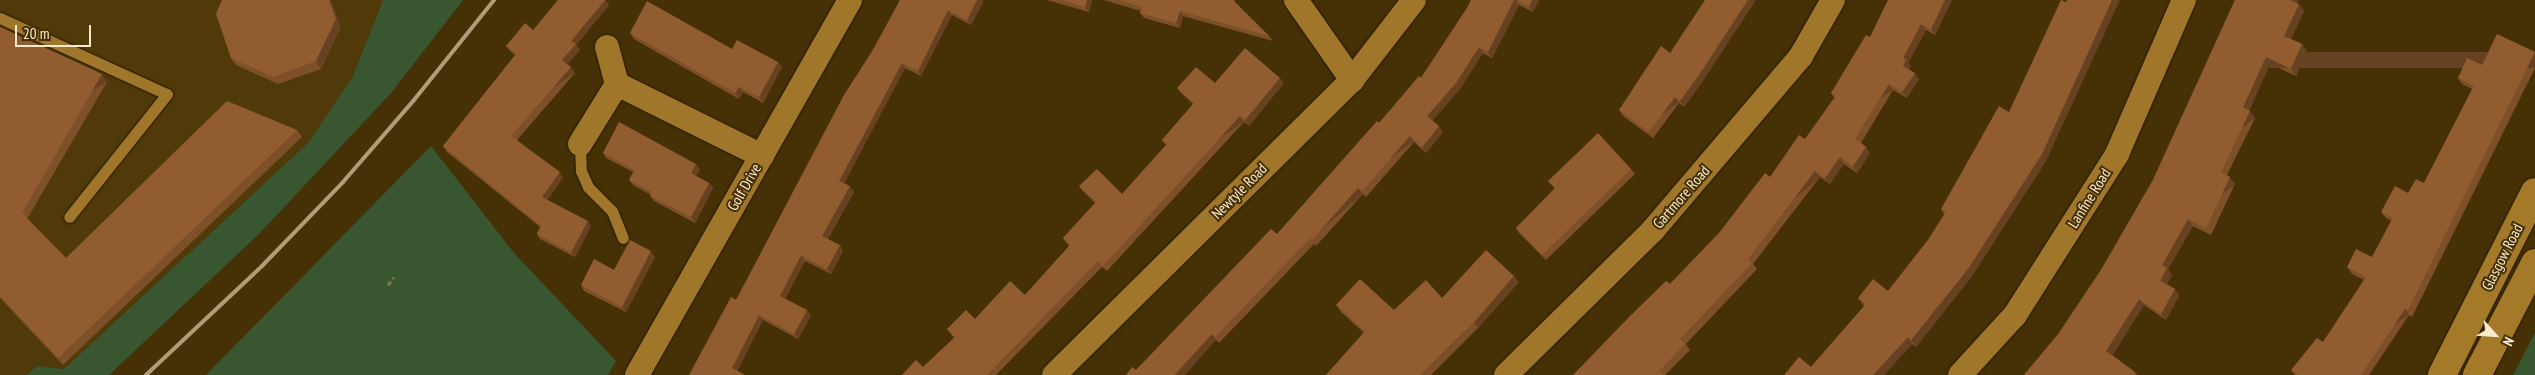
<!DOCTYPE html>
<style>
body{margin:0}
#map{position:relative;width:2535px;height:375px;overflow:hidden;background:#463106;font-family:"PT Sans Narrow",sans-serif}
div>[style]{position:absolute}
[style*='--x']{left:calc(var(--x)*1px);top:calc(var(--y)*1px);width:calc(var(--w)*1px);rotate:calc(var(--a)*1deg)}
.built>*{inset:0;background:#513a09}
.green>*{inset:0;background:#385731}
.path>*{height:3px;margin-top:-1.5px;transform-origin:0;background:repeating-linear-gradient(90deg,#826e48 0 5px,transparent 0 7.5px)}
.roads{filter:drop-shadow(0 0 1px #271a03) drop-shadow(0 0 1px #271a03)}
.lane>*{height:11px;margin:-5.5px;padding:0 5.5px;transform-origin:5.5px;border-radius:5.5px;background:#a0772a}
.street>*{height:24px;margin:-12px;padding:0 12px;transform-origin:12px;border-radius:12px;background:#a0772a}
.primary>*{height:28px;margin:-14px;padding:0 14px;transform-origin:14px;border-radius:14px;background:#a47928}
.rail>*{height:4px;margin:-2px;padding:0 2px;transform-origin:2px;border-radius:2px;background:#af9c79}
.wall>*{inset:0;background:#7d5029}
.shaded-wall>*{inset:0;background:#664122;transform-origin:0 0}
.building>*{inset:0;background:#915d30}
span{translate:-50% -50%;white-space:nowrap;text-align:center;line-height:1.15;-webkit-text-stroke:4px #463106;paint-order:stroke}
.street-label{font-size:15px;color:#fceace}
.north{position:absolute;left:2470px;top:310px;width:50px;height:50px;-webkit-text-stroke:4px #463106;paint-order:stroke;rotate:116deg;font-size:14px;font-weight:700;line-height:20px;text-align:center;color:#fceace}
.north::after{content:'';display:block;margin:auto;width:18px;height:22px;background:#fceace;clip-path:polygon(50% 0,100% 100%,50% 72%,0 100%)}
.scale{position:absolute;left:15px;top:25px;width:76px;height:22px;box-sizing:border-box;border:2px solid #fceace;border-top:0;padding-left:6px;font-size:15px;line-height:18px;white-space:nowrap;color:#fceace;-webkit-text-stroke:4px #463106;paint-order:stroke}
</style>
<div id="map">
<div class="built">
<div style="clip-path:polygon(0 0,383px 0,353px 76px,308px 143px,64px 369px,37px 366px,26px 375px,0 375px)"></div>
</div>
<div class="green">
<div style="clip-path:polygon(383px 0,463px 0,391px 93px,259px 234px,109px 375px,26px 375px,37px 366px,64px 369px,308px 143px,353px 76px)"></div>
<div style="clip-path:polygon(431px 146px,514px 253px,616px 361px,608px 375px,206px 375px)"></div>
<div style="clip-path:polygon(2535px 333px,2535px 375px,2513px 375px)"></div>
</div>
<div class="path">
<div style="--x:388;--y:285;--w:10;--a:-53"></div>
</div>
<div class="roads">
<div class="lane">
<div style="--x:0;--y:18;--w:183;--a:24.5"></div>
<div style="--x:167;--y:94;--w:157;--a:128.5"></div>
<div style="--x:580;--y:144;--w:27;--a:88"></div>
<div style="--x:581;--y:171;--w:17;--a:66"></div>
<div style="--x:588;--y:187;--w:34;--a:45"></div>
<div style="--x:612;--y:211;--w:29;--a:68"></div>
</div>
<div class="street">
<div style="--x:1296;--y:0;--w:98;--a:55"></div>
<div style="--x:607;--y:47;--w:38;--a:75"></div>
<div style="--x:617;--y:84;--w:162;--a:26.4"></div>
<div style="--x:580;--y:144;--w:70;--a:-58.3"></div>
<div style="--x:637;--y:375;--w:431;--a:-60.4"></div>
<div style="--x:1054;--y:375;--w:419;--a:-44.7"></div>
<div style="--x:1352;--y:80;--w:101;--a:-52.2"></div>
<div style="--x:1506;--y:375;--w:206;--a:-44.6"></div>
<div style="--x:1653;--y:230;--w:228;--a:-49.6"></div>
<div style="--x:1801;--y:56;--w:64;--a:-60.3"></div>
<div style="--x:1960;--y:375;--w:81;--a:-47.5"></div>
<div style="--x:2015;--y:315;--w:191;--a:-57.6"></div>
<div style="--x:2117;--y:154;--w:168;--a:-66.5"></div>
</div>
<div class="primary">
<div style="--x:2442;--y:375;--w:205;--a:-63.1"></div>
<div style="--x:2477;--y:375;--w:126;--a:-62.6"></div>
</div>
</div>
<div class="rail">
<div style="--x:146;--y:375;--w:159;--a:-43.2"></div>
<div style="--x:262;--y:266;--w:117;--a:-46"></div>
<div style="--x:343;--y:182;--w:108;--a:-49.1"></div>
<div style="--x:414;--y:100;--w:128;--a:-51.3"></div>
</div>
<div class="wall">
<div style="clip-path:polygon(605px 0,609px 5px,576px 45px,580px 50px,567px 64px,575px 73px,517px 140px,563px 178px,547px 200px,591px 226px,575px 257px,540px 239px,537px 234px,540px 227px,447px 152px,443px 146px,515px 55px,510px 51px,506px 46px,533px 30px)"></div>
<div style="clip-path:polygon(900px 0,982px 0,983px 2px,971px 25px,952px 15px,921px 76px,905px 68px,844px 183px,854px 192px,828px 239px,843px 251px,831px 274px,805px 261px,785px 299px,811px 316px,798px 339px,763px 320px,737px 371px,689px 375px,736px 300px)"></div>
<div style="clip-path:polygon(1047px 0,1092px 0,1089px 12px)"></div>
<div style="clip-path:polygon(1104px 0,1235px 0,1234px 2px,1269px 36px,1273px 41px,1183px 16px,1180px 28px,1144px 18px,1140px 13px,1141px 11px)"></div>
<div style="clip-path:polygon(1471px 0,1539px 0,1533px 12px,1519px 5px,1492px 58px,1483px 53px,1460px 89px,1432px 121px,1443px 132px,1426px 153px,1414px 142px,1366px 197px,1363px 194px,1316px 246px,1314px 244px,1219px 343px,1216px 340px,1136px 370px,1277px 234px,1421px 78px,1467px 8px)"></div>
<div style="clip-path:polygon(1952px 0,1935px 35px,1926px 30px,1908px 63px,1911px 66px,1909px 70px,1919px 79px,1907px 98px,1893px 90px,1861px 143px,1866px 147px,1870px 153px,1857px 173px,1844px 164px,1830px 184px,1820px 177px,1753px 264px,1757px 269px,1686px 344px,1690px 350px,1665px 375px,1573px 375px,1670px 284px,1719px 233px,1805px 139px,1834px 98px,1831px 93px,1870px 37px)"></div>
<div style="clip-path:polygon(2235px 0,2298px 0,2297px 3px,2304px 11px,2291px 39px,2302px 44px,2307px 51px,2296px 76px,2270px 64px,2249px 111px,2255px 118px,2227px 175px,2235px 184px,2211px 235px,2193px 226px,2168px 269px,2172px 275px,2167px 284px,2175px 289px,2179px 296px,2166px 320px,2144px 305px,2112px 355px,2135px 372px,2137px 375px,2024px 375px,2059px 333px,2101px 270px,2153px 180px)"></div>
<div style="clip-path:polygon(0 27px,107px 82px,27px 219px,66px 258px,297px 130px,302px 137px,63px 365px,0 298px)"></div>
<div style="clip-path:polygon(341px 27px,321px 69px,278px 84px,236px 65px,231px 58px)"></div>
<div style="clip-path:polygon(630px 33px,732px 49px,778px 62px,782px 67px,763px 103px,743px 92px,739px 99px,634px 39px)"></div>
<div style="clip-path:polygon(2535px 52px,2535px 68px,2412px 317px,2409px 315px,2369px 375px,2295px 375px,2291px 370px,2323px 342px,2364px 280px,2352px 274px,2347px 267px,2372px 257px,2391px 221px,2386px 218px,2381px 212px,2408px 193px,2424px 183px,2472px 89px,2462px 84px,2458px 78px,2482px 65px)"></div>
<div style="clip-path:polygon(1670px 53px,1703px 81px,1684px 107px,1679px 103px,1653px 138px,1623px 116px,1619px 110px)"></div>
<div style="clip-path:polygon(1215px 83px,1284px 83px,1249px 126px,1244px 122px,1107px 271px,1102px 267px,996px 375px,902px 375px,923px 367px,954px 338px,947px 329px,975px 319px,1025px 295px,1069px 246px,1063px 238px,1095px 203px,1083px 191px,1079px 186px,1122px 194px,1166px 145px,1162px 140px,1193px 104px,1181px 93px,1177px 88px)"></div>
<div style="clip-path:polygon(603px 153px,696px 164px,700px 170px,696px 176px,709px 183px,713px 188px,695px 223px,654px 201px,650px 196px,651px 195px,633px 185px,629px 180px,633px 172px,606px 158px)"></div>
<div style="clip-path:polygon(2046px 161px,1972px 276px,1916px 347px,1912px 344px,1884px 375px,1784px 375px,1811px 367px,1864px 306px,1858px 298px,1888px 291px,1928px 240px,1944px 214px,1941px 209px)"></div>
<div style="clip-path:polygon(1631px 169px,1635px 174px,1546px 260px,1519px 233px,1516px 228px,1555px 189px,1548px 181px)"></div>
<div style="clip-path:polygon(655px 257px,626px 312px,584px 291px,581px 285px)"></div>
<div style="clip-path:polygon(1519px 282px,1478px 328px,1431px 375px,1326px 375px,1364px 333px,1341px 312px,1336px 305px,1394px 310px,1442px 298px)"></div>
</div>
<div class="shaded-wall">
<div style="clip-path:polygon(329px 0,331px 0,341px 27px,321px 69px,316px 61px)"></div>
<div style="clip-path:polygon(605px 0,609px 5px,576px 45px,580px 50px,566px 66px,562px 60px,571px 41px)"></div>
<div style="clip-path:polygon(977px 0,982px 0,983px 2px,971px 25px,967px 20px)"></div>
<div style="clip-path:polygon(1087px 0,1092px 0,1089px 12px,1085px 7px)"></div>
<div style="clip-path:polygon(1514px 0,1516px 0,1519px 5px,1492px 58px,1488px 52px)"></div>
<div style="clip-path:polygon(1532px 0,1539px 0,1533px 12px,1529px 6px)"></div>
<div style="clip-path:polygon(1748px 0,1756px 0,1703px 81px,1684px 107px,1680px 101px)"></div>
<div style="clip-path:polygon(1945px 0,1952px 0,1935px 35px,1931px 29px)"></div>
<div style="clip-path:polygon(2112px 0,2120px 0,2046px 161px,1972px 276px,1916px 347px,1911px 340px)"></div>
<div style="clip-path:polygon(2290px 0,2298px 0,2295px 7px)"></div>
<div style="clip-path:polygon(2299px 4px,2304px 11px,2289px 43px,2284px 36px)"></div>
<div style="clip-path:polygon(948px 10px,952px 15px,921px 76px,918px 71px)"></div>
<div style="clip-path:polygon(1180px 11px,1183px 16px,1180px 28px,1176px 23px)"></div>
<div style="clip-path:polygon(1921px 24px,1926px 30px,1908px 63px,1911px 66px,1907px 72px,1903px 66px,1903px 58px)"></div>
<div style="clip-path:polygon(2302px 44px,2307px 51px,2296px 76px,2291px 69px)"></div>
<div style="clip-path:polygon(1479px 47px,1483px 53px,1460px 89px,1431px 122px,1427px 116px)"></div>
<div style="left:2535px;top:52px;width:16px;height:288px;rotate:90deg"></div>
<div style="clip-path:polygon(2266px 57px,2270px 64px,2247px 114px,2243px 107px)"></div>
<div style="clip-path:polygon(778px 62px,782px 67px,763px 103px,759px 97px)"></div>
<div style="clip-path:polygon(902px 63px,905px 68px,843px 186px,839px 181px)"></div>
<div style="left:571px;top:67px;width:7px;height:91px;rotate:56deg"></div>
<div style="clip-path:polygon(1915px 73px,1919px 79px,1907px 98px,1902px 92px)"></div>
<div style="left:102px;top:74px;width:9px;height:160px;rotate:58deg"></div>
<div style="clip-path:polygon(1280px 78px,1284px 83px,1249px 126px,1245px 120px)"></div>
<div style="left:1889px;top:84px;width:7px;height:65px;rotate:56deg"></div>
<div style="clip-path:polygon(739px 87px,743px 92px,739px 99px,735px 93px)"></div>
<div style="left:1675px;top:97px;width:7px;height:44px;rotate:56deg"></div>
<div style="left:2250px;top:111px;width:9px;height:68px;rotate:54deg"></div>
<div style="left:1240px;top:116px;width:7px;height:203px;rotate:56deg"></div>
<div style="clip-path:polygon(1439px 126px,1443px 132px,1426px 153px,1422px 147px)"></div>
<div style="left:1410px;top:136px;width:7px;height:73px;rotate:56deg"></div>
<div style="clip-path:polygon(1866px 147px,1870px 153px,1857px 173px,1853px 166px)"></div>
<div style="clip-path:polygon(1840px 157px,1844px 164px,1830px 184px,1825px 178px)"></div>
<div style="clip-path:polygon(696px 164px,700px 170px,695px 178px,691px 173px)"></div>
<div style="left:1815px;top:171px;width:8px;height:111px;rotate:50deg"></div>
<div style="clip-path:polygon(560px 172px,563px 178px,545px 202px,542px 197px)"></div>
<div style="left:2230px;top:177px;width:9px;height:56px;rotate:54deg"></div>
<div style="clip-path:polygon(709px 183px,713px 188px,695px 223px,691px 217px)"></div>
<div style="clip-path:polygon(850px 186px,854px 192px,826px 241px,822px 236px)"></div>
<div style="left:1358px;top:188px;width:8px;height:69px;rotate:50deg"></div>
<div style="clip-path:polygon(2188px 219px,2193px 226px,2168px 269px,2172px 275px,2165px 288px,2160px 281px,2162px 265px)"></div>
<div style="clip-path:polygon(588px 221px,591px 226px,575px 257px,571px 252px)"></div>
<div style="clip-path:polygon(840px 245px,843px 251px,831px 274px,827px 269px)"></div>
<div style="clip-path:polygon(651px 251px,655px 257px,626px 312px,622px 307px)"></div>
<div style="clip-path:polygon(801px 255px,805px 261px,783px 301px,780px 296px)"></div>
<div style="clip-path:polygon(1514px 276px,1519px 282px,1478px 328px,1474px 322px)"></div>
<div style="clip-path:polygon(2175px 289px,2179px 296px,2166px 320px,2161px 314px)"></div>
<div style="clip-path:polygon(2139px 299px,2144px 305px,2111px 358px,2106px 351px)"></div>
<div style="left:2405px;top:309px;width:7px;height:79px;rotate:56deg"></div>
<div style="clip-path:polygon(807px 310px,811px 316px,798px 339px,794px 334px)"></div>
<div style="clip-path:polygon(759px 315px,763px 320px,736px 374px,732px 368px)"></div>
<div style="clip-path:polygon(1212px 334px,1216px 340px,1185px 375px,1175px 375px)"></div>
<div style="clip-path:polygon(1908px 337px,1912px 344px,1884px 375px,1873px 375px)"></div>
</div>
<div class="building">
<div style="clip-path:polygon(222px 0,329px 0,336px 19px,316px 61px,273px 77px,231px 58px,216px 14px)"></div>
<div style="clip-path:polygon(558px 0,605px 0,571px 41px,576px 44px,562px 60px,571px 67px,511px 136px,560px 172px,542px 197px,588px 221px,571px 252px,537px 234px,541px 226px,443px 146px,516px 54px,506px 46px,525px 23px,533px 30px)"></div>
<div style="clip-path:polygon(900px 0,977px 0,967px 20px,948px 10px,918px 71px,902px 63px,839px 181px,850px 186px,822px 236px,840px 245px,827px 269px,801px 255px,780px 296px,807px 310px,794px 334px,759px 315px,732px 368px,745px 375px,689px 375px,731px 297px,736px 300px,844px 95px,876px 45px)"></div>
<div style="clip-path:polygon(1062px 0,1087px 0,1085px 7px)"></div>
<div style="clip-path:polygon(1119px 0,1233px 0,1269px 36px,1180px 11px,1176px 23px,1140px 13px,1142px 7px)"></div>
<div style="clip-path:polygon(1471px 0,1514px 0,1488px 52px,1479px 47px,1456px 83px,1427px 116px,1439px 126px,1422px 147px,1410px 136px,1362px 191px,1358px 188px,1312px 240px,1310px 238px,1215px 337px,1212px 334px,1175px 375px,1126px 375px,1132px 367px,1136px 370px,1271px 229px,1277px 234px,1377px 121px,1379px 123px,1419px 76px,1421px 78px,1467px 8px)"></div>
<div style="clip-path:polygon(1517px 0,1532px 0,1529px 6px)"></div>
<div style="clip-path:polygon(1705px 0,1748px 0,1699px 75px,1680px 101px,1675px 97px,1649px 132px,1619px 110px,1661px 46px,1670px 53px)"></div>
<div style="clip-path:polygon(1888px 0,1945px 0,1931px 29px,1921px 24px,1903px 58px,1906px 60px,1903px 66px,1915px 73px,1902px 92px,1889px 84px,1855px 139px,1866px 147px,1853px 166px,1840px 157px,1825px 178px,1815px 171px,1748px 259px,1752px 263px,1680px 339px,1685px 344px,1659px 371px,1664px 375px,1573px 375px,1630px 316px,1666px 281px,1670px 284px,1719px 233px,1765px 173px,1770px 177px,1799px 135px,1805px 139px,1836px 96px,1831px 93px,1866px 35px,1870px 37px)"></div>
<div style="clip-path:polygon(2061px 0,2066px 2px,2067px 0,2112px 0,2042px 154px,1968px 269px,1911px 340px,1908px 337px,1873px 375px,1784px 375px,1799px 357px,1811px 367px,1866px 304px,1858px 298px,1873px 279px,1888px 291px,1928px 240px,1946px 212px,1941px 209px,1999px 106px,2009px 112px)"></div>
<div style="clip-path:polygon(2235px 0,2290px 0,2299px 4px,2284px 36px,2302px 44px,2291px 69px,2266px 57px,2243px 107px,2250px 111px,2221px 172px,2230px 177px,2206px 228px,2188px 219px,2162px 265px,2167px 268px,2160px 281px,2175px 289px,2161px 314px,2139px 299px,2106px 351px,2135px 372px,2133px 375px,2024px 375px,2059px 333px,2101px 270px,2153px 180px)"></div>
<div style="clip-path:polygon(647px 1px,732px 49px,737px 40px,778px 62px,759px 97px,739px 87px,735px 93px,630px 33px)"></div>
<div style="clip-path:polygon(0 27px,102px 74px,22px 213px,66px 258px,227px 101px,297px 130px,58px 358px,0 296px)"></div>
<div style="clip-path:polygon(2497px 34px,2535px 52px,2408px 310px,2405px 309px,2361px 375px,2298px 375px,2291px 370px,2317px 338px,2323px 342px,2366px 277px,2347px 267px,2356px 249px,2372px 257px,2393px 218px,2381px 212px,2395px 186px,2408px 193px,2416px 179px,2424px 183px,2474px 86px,2458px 78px,2467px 58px,2482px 65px)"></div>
<div style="clip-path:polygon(1245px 48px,1280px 78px,1245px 120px,1240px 116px,1103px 266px,1098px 261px,987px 375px,902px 375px,916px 360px,923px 367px,955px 337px,947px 329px,966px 310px,975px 319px,1010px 281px,1025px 295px,1070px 245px,1063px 238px,1096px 202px,1079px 186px,1097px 169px,1122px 194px,1167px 144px,1162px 140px,1194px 103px,1177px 88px,1196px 67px,1215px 83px)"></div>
<div style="clip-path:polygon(619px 122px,696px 164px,691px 173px,709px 183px,691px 217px,650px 196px,652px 192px,629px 180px,635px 170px,603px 153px)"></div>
<div style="clip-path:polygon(1598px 133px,1631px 169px,1542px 255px,1516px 228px,1555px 188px,1548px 181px)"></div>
<div style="clip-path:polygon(630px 240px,651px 251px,622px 307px,581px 285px,594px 259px,614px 270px)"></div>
<div style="clip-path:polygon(1486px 250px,1514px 276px,1474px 322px,1420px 375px,1326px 375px,1365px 331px,1336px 305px,1360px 279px,1394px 310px,1426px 280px,1442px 298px)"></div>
</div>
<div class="street-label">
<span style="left:744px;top:187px;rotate:-60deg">Golf Drive</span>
<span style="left:1239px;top:191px;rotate:-45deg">Newtyle Road</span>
<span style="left:1681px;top:197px;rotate:-49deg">Gartmore Road</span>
<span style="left:2089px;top:198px;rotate:-58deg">Lanfine Road</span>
<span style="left:2502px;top:257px;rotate:-63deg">Glasgow Road</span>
</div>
<div class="north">N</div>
<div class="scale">20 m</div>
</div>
